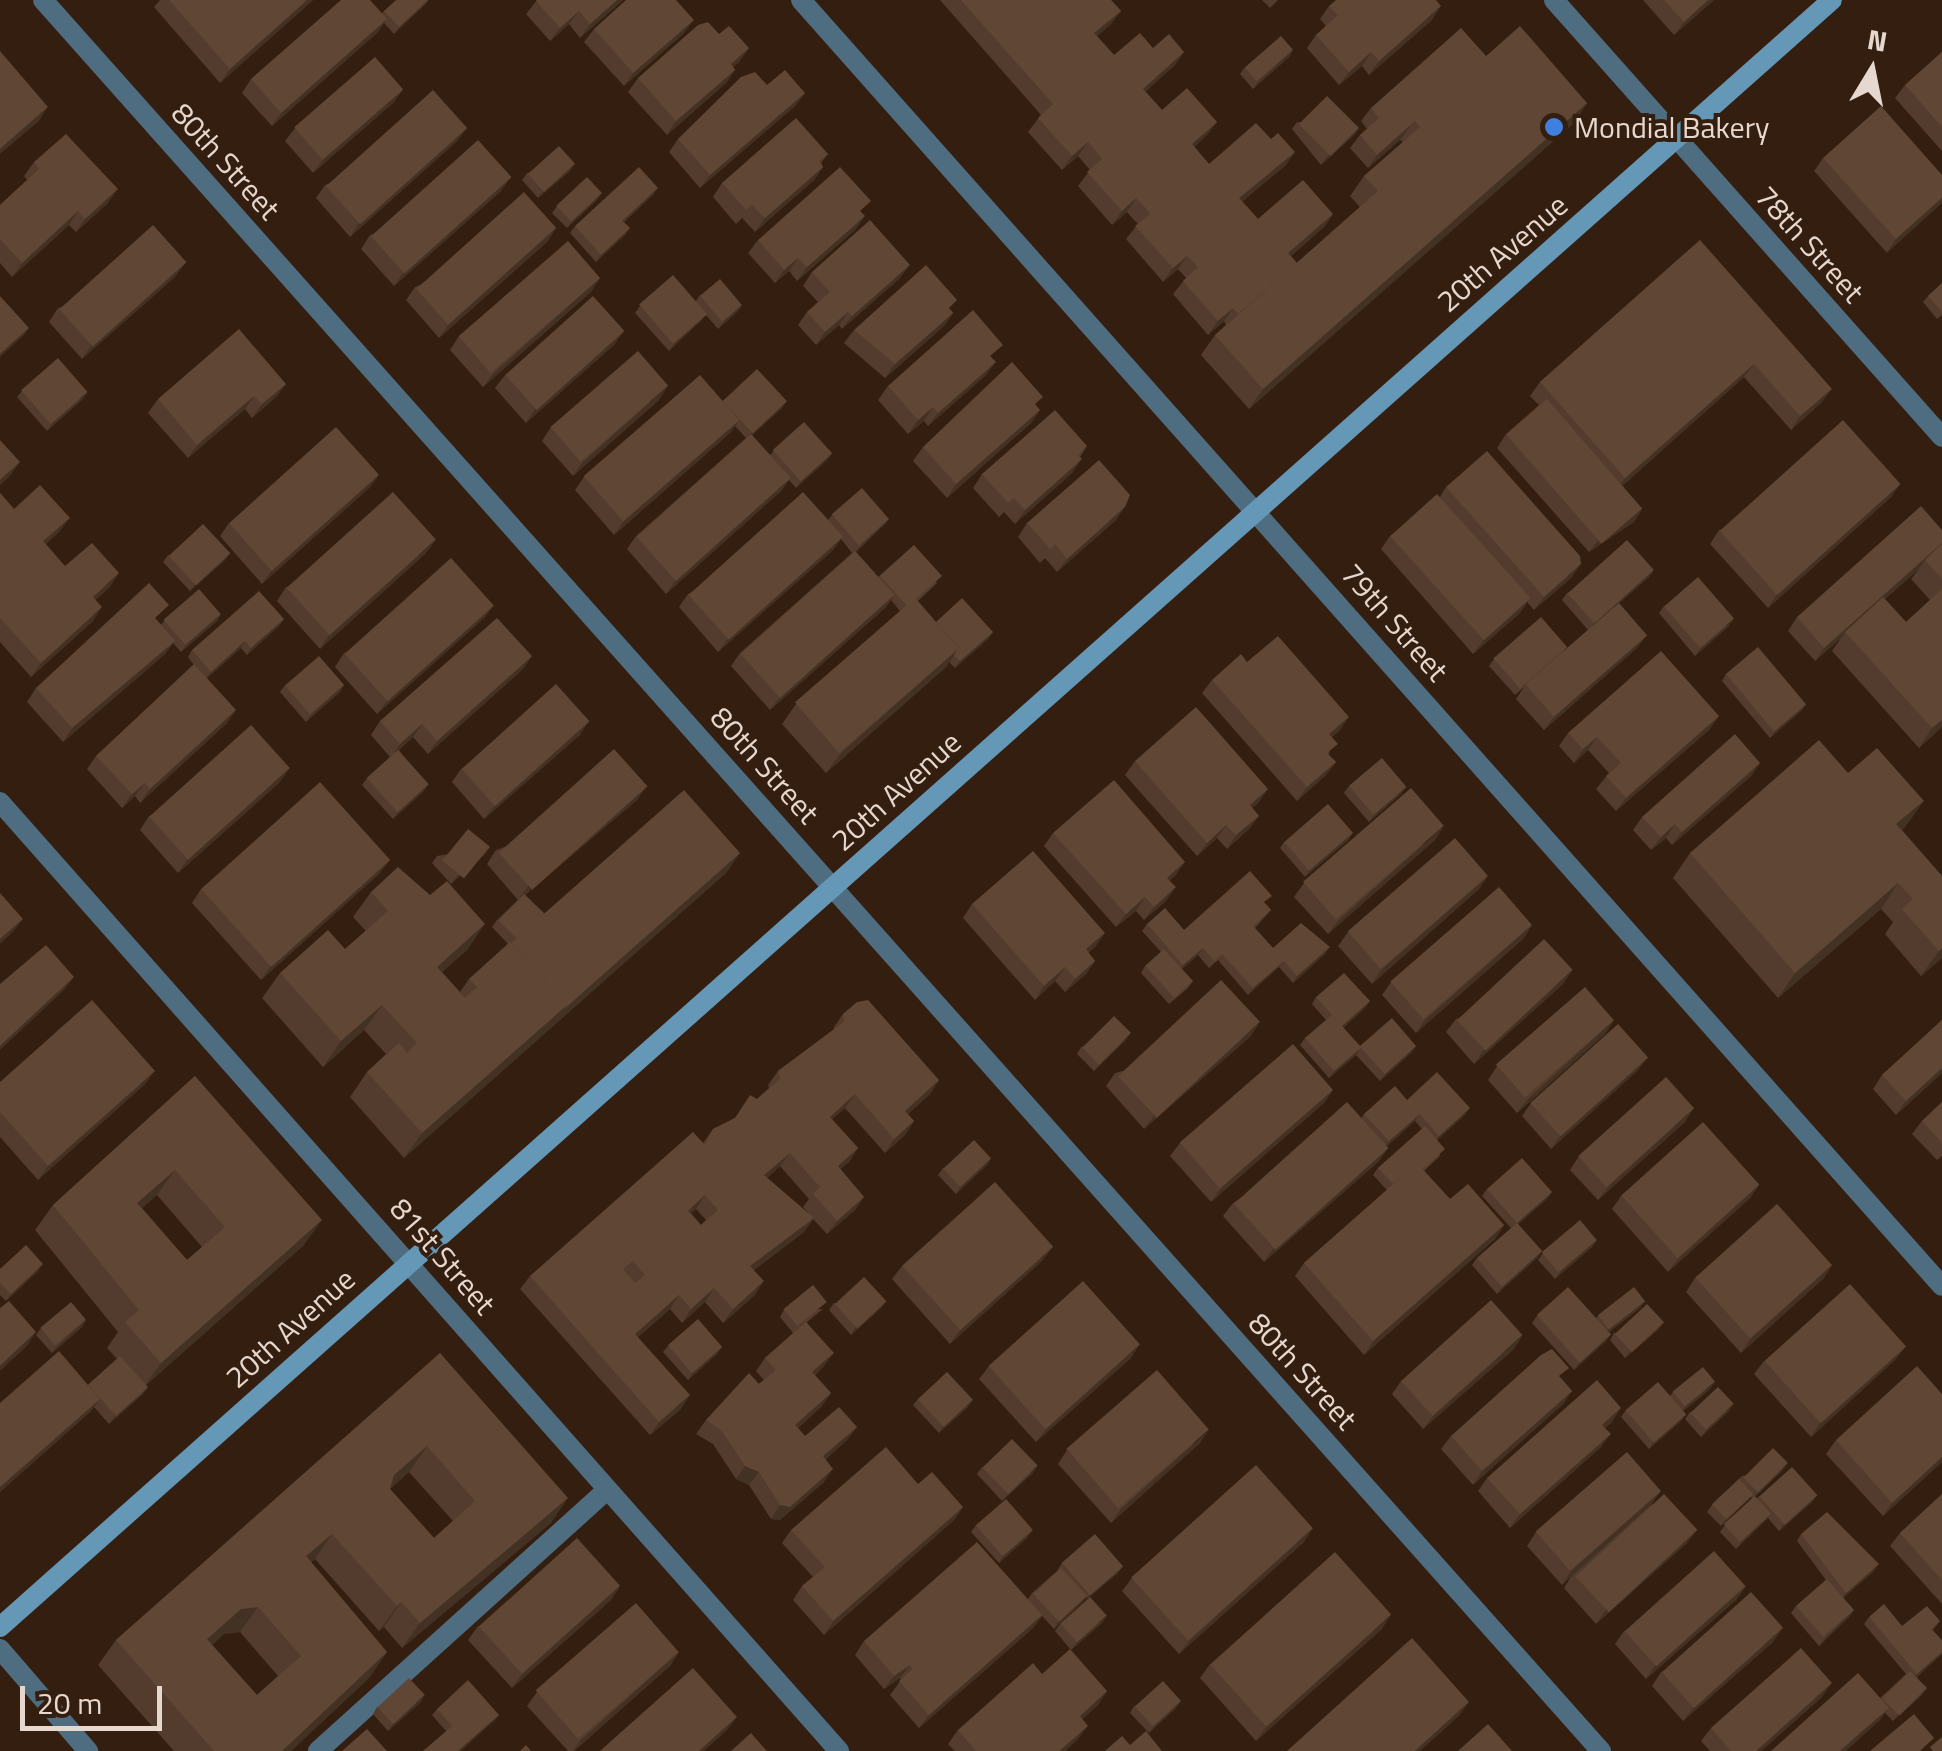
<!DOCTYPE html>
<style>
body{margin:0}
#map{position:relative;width:1942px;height:1751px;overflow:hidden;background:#331e0f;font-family:"Titillium Web",sans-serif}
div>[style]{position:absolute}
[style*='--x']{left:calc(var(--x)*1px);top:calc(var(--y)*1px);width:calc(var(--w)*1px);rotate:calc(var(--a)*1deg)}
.lane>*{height:20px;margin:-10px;padding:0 10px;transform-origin:10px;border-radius:10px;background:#4f6d81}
.street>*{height:20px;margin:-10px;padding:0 10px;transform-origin:10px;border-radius:10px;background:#4f6d81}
.secondary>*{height:20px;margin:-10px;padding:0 10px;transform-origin:10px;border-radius:10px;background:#6597b7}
.wall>*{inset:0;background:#533c2d}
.shaded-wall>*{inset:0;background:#433124}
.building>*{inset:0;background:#604634;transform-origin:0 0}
.dots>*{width:28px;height:28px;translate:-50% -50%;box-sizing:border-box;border:5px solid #331e0f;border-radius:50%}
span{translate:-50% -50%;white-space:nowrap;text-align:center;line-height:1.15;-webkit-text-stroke:8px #331e0f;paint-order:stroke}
.poi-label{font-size:30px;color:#e7d8cf}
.left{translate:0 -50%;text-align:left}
.street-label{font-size:30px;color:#e7d8cf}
.north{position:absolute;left:1822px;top:20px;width:100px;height:100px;-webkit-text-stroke:8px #331e0f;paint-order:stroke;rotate:10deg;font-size:28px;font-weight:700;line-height:40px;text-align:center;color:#e7d8cf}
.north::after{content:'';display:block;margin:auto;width:35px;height:45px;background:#e7d8cf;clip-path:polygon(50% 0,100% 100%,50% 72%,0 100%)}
.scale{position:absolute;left:20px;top:1686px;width:142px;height:45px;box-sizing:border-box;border:5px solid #e7d8cf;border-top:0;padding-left:12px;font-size:30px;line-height:35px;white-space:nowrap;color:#e7d8cf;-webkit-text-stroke:8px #331e0f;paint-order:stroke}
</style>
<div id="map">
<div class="lane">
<div style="--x:318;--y:1751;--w:389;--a:-42.1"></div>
</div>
<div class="street">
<div style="--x:43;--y:0;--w:2344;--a:48.34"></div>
<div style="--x:801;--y:0;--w:1719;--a:48.42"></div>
<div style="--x:1554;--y:0;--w:584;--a:48.4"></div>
<div style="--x:0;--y:802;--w:1267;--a:48.52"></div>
<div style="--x:0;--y:1649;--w:135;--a:49.2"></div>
</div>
<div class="secondary">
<div style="--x:0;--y:1627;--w:2450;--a:-41.61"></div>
</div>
<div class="wall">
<div style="clip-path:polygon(160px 0,313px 0,220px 83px,154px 7px)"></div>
<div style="clip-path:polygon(429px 0,394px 34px,384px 23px,378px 32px,272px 126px,242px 93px,251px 79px,382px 13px,384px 11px)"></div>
<div style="clip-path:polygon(537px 0,623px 0,580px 38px,569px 24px,550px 41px,526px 14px)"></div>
<div style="clip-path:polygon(940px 0,1111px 0,1121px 11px,1111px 24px,1097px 36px,1114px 55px,1153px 48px,1184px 52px,1175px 65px,1145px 91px,1162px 110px,1217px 122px,1207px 135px,1194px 147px,1209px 164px,1271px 139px,1295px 152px,1285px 166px,1242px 201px,1258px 219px,1333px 214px,1324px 227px,1291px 256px,1297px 263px,1360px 207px,1350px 196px,1364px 176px,1403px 142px,1400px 140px,1368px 168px,1350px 148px,1360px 135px,1367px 129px,1361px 121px,1371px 108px,1486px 56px,1587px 103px,1574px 123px,1249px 409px,1201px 355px,1215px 335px,1226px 325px,1224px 321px,1208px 335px,1173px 294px,1186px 278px,1178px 269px,1163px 282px,1126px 239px,1138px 224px,1133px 219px,1127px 212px,1112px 225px,1078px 186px,1090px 170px,1078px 156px,1062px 170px,1028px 132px,1041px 115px)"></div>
<div style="clip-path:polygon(1262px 0,1278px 0,1270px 8px)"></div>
<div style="clip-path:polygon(1643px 0,1714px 0,1674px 35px)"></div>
<div style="clip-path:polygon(1329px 6px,1432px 20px,1369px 75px,1362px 66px,1339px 85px,1307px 48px,1316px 35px,1326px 26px,1320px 19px)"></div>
<div style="clip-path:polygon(594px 29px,684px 33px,624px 86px,584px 42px)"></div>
<div style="clip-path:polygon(719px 34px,749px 48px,739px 62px,733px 67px,735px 70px,726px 83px,667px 135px,628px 92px,638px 78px)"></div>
<div style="clip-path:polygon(1293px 50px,1289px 57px,1253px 89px,1240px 74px,1245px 67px)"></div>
<div style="clip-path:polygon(1942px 52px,1942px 151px,1895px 98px,1905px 85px)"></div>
<div style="clip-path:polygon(767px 85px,805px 93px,795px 106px,700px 188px,669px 152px,678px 139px)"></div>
<div style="clip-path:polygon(403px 89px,394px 102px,313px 173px,285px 141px,295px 128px)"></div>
<div style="clip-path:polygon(1297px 122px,1359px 128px,1354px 135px,1321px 165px,1292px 129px)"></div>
<div style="clip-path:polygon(467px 128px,457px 141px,350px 237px,316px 198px,325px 185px)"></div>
<div style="clip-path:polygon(828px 154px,821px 163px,823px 167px,814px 180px,755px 232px,742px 218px,736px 224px,713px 197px,722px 183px)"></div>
<div style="clip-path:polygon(1823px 158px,1942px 175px,1887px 253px,1814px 171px)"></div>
<div style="clip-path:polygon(34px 162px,108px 203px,76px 232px,69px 225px,12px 277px,0 263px,0 205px,27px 180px,24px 176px)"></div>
<div style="clip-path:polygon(570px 171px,538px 198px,522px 180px,527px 173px)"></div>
<div style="clip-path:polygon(501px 191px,394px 286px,361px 249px,370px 235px)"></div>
<div style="clip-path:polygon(653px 195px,624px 222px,630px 228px,625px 235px,596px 262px,570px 233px,575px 226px)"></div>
<div style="clip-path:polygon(597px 200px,567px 228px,552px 213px,557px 206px)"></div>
<div style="clip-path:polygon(862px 213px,856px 229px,797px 281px,789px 271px,775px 283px,748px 253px,758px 240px)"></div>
<div style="clip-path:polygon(556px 228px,547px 242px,439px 338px,406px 300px,415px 287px)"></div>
<div style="clip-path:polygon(1700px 240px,1822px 402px,1791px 430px,1744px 377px,1623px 485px,1634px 522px,1589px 552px,1497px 448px,1506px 434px,1539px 405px,1530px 396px,1540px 382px)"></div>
<div style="clip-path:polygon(812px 272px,900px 278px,842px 329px,839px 325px,816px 345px,798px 325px,807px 312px,818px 302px,803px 286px)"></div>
<div style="clip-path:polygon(176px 276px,82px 359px,49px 322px,58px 308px)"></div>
<div style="clip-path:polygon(600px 278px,591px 292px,483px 387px,450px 350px,459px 336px)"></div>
<div style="clip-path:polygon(1942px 283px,1942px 315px,1937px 319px,1923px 302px,1928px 296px)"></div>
<div style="clip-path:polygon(700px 295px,742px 305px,737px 312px,718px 329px,706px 315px,669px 351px,635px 313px,640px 306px,696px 301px)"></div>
<div style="clip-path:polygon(951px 310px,953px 313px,944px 326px,885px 378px,844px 343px,854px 330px)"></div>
<div style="clip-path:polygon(615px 344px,526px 423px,495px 388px,505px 375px)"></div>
<div style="clip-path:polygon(993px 359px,986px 375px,928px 426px,924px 421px,908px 434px,878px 400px,888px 386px)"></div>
<div style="clip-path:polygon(286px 384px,276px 397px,252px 418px,245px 409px,188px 458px,148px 413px,158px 399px)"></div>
<div style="clip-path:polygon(22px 391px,83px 399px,47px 431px,17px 397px)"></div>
<div style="clip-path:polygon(659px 400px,573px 476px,542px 441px,551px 427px)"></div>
<div style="clip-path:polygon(722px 401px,782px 408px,752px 435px,770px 455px,774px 451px,832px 453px,827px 460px,796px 488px,789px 480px,781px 491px,666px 594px,627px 549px,636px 536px,746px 438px,735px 426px,730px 433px,614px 535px,575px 490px,584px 477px)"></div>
<div style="clip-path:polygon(1040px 410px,1031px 423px,947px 498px,913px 461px,923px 447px)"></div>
<div style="clip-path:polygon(1087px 446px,1080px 457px,1072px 473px,1015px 524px,1004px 512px,999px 517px,973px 488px,982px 474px)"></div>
<div style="clip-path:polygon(379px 475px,369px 488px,262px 584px,220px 536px,229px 523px)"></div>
<div style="clip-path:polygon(1900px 484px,1891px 497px,1768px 608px,1710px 544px,1719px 530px)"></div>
<div style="clip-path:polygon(1446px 487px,1572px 577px,1534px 610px,1527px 602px,1520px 613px,1473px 654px,1381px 549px,1390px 536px,1440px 497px)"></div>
<div style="clip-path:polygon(0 493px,14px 509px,60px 531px,46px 544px,65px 566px,110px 587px,95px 600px,93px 621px,31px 677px,0 642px)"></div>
<div style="clip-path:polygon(832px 515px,889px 519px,884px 525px,856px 552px,878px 577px,914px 545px,937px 583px,918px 601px,936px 622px,993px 632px,988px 639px,955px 668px,949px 662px,946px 667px,826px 773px,782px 724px,796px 704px,900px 611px,891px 600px,885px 608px,770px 710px,731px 666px,740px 653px,852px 553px,841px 539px,833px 550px,718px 652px,679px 607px,688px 594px,828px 520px)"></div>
<div style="clip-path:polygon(1116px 520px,1057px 572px,1045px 558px,1040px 563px,1018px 537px,1027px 523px)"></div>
<div style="clip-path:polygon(evenodd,1942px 530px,1942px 727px,1919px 748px,1832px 651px,1841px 638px,1815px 661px,1788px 631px,1797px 617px,1942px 530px,1919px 569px,1911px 579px,1930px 600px,1906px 622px,1885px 599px,1919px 569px)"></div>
<div style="clip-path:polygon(230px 553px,225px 560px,190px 591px,163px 562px,168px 555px)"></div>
<div style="clip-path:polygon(426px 553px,320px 649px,277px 601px,286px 587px)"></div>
<div style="clip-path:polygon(1654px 570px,1649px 577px,1619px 603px,1637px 648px,1544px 730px,1516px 699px,1524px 687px,1515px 695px,1489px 666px,1494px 659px,1565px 650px,1588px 630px,1562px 600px,1567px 593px)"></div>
<div style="clip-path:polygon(494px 605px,484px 618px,377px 714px,335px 667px,344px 653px)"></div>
<div style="clip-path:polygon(1664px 606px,1729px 626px,1695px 656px,1659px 613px)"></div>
<div style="clip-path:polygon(221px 614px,217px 621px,181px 652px,173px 643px,165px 654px,63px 742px,27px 702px,36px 688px,159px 619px,157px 621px,161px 625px,164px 621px)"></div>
<div style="clip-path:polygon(284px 619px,279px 626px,247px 655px,241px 648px,207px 678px,227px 723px,140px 803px,135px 796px,122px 808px,87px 769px,96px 756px,194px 665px,188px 657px,192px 650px)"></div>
<div style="clip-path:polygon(532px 656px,522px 670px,428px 754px,413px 737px,399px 750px,424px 791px,393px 819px,362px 785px,367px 778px,390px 757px,371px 735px,380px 721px)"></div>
<div style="clip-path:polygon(1247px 662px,1340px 730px,1332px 737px,1329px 755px,1336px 762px,1326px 775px,1297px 801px,1202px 693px,1212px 680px)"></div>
<div style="clip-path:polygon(1726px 674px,1802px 710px,1770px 738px,1722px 681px)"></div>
<div style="clip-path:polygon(285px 685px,344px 685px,340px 692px,306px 722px,280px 692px)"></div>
<div style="clip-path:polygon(1719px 716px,1709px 730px,1616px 811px,1596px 789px,1609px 773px,1588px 750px,1574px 763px,1559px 746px,1568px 733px)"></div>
<div style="clip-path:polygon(580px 735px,484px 819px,452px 782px,461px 769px)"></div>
<div style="clip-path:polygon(1135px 761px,1268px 789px,1258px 803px,1252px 808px,1259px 816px,1249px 829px,1227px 849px,1217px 838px,1197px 856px,1125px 775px)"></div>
<div style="clip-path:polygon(1760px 763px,1751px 776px,1672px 845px,1666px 838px,1651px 850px,1633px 830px,1642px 817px)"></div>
<div style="clip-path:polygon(1848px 773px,1906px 826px,1902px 830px,1942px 876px,1942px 958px,1921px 976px,1885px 934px,1893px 922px,1881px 909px,1778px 998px,1673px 878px,1690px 853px)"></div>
<div style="clip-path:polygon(280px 782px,178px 873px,140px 830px,149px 816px)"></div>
<div style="clip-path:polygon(1349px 786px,1401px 794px,1369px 822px,1344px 793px)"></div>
<div style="clip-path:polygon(637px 800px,525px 895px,544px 913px,740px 853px,726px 873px,404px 1158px,350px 1097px,367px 1072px,386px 1054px,364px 1030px,323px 1067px,262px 998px,280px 973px,345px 949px,366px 931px,353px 917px,371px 892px,468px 949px,442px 972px,460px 992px,469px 979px,508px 944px,492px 927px,497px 920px,518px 900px,487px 864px,496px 850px)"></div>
<div style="clip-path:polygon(1053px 833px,1176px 875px,1169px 881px,1166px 901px,1144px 920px,1136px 911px,1116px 927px,1044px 846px)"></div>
<div style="clip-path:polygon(1353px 833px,1348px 840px,1305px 877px,1280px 848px,1284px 842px)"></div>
<div style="clip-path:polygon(1435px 840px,1328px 934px,1294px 897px,1304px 883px)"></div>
<div style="clip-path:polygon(490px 847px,485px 854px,451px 884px,432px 863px,437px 856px)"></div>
<div style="clip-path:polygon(380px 873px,261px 980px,192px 903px,201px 889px)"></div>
<div style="clip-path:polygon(1488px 876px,1479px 889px,1372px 984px,1338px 946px,1348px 932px)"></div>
<div style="clip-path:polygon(972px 904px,1096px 946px,1088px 953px,1095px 961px,1086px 974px,1065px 992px,1055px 981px,1035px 1000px,963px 918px)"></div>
<div style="clip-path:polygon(1266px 904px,1271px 910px,1255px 928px,1273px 948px,1325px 954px,1293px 983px,1279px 967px,1248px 995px,1218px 960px,1209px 968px,1198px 955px,1182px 969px,1193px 981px,1188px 988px,1169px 1004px,1141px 973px,1145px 966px,1161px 952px,1142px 931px,1147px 924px,1184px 930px)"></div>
<div style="clip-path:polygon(1532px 925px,1523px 939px,1416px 1033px,1382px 995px,1391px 982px)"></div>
<div style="clip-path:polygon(1563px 984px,1474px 1064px,1446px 1032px,1456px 1019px)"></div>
<div style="clip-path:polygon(1316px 997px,1370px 1001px,1365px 1008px,1343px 1028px,1360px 1046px,1416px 1046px,1411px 1053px,1380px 1081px,1356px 1055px,1329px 1078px,1300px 1045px,1305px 1038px,1326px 1020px,1312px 1004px)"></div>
<div style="clip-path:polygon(evenodd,843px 1014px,939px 1080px,930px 1094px,908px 1114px,914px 1121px,905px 1135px,885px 1153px,845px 1108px,832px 1119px,858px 1148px,849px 1162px,840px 1169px,864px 1197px,855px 1210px,827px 1234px,813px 1219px,804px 1232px,754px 1270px,755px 1295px,723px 1323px,705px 1302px,682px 1323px,670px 1309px,638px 1337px,681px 1409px,650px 1435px,520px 1289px,530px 1276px,703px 1143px,713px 1129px,735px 1118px,757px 1099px,769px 1088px,768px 1085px,778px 1071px,834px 1029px,834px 1027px,843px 1014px,780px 1166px,809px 1199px,803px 1207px,810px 1215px,767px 1178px,780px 1166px,843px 1014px,696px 1209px,706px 1220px,701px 1225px,691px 1213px,696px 1209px)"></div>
<div style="clip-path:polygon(1614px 1020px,1605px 1034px,1517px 1113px,1488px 1080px,1497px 1066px)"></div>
<div style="clip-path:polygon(1942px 1020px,1942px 1073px,1896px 1115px,1873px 1089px,1882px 1075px)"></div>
<div style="clip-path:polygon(1251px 1036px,1144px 1129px,1106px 1086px,1115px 1073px)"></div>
<div style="clip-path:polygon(1126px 1040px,1094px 1071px,1077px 1054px,1081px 1047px)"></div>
<div style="clip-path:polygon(1638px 1070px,1551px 1149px,1522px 1116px,1531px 1103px)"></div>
<div style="clip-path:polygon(evenodd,195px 1076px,304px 1245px,146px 1385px,143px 1394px,109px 1424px,94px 1407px,90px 1412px,0 1492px,0 1403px,88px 1385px,117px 1359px,107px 1348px,118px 1332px,35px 1230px,53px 1205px,195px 1076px,157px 1195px,202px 1247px,187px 1260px,142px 1208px,157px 1195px)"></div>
<div style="clip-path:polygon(0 1082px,145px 1084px,38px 1180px,0 1137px)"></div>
<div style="clip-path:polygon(1333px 1090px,1324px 1103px,1211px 1202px,1170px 1156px,1180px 1143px)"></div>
<div style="clip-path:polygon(1407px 1100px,1465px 1115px,1437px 1140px,1440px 1156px,1424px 1171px,1450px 1199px,1504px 1225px,1495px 1239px,1364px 1355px,1295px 1276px,1304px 1263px,1387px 1190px,1373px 1175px,1378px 1168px,1422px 1129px,1415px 1121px,1386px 1147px,1388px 1148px,1378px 1162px,1264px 1262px,1223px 1216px,1233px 1203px,1361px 1119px,1364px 1114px)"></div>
<div style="clip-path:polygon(1942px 1102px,1942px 1156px,1937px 1160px,1912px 1134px,1922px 1121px)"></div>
<div style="clip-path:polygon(1685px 1122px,1598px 1200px,1570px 1170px,1579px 1156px)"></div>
<div style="clip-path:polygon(991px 1158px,987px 1165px,956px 1194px,938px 1175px,943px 1168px)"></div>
<div style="clip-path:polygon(1759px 1185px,1750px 1198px,1668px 1272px,1612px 1209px,1621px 1196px)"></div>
<div style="clip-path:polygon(1487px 1189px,1552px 1192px,1547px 1199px,1518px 1224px,1542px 1251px,1537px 1258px,1497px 1294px,1472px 1265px,1477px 1258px,1511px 1228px,1482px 1196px)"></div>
<div style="clip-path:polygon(1597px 1240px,1592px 1247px,1555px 1279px,1538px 1260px,1543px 1253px)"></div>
<div style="clip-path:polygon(1043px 1260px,950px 1344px,892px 1279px,902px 1266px)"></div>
<div style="clip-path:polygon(1832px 1265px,1823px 1279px,1741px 1353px,1686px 1292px,1695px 1278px)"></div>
<div style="clip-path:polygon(0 1269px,38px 1271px,6px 1301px,0 1295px)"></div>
<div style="clip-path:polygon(886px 1301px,881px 1308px,851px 1335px,829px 1310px,834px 1303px)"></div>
<div style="clip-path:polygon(1645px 1301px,1640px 1308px,1609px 1332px,1611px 1334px,1606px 1341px,1574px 1370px,1532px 1323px,1537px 1316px,1596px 1318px,1598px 1316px)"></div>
<div style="clip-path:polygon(823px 1309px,807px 1322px,824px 1366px,815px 1375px,831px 1393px,821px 1407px,798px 1428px,805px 1436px,857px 1427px,847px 1440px,826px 1459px,824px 1482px,780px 1520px,771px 1519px,749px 1485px,736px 1479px,713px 1444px,696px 1434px,706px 1420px,764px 1380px,756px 1371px,765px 1358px,793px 1333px,780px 1317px,784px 1310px)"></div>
<div style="clip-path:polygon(86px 1320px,82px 1327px,52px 1353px,36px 1335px,41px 1328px)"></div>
<div style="clip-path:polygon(1659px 1329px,1625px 1358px,1610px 1340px,1614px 1333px)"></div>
<div style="clip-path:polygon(668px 1346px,717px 1354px,688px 1380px,663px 1352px)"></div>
<div style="clip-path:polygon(1514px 1349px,1423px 1429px,1392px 1394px,1401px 1381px)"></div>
<div style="clip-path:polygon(evenodd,440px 1353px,551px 1523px,402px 1648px,384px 1627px,379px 1631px,315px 1559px,311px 1562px,387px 1652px,369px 1678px,291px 1751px,174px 1751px,98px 1665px,116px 1640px,440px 1353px,409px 1472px,453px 1521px,434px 1538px,390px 1489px,409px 1472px,440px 1353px,240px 1632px,278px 1676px,257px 1695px,212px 1645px,224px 1634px,240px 1632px)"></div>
<div style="clip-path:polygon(1131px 1358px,1036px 1442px,979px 1379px,989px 1366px)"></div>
<div style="clip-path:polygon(1896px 1359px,1811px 1437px,1754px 1374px,1764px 1361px)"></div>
<div style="clip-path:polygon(1561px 1378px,1572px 1391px,1563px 1404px,1473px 1485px,1441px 1449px,1451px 1436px)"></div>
<div style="clip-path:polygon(1710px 1389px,1683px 1411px,1681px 1421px,1649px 1449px,1621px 1417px,1626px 1410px,1670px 1396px,1673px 1392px)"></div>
<div style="clip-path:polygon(918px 1399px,968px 1407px,939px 1433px,913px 1405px)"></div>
<div style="clip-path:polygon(1729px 1411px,1701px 1437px,1685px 1419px,1690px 1412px)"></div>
<div style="clip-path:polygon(1612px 1422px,1605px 1428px,1601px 1447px,1510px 1528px,1478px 1491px,1487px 1478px)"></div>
<div style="clip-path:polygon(1836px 1440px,1942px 1462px,1883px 1516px,1826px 1454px)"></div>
<div style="clip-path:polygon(1200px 1443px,1111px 1523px,1058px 1464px,1067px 1450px)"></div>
<div style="clip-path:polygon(982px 1467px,1033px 1473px,1002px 1501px,977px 1474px)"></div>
<div style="clip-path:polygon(1783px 1470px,1755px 1496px,1757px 1499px,1759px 1496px,1812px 1502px,1779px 1531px,1768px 1518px,1736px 1549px,1720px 1532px,1725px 1525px,1752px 1498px,1751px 1497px,1721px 1526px,1707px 1512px,1712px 1505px,1742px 1476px)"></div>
<div style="clip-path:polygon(918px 1484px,963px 1507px,954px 1520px,824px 1635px,793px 1600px,802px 1586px,813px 1577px,782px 1543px,791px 1530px)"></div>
<div style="clip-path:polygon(1942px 1494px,1942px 1604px,1890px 1546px,1900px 1533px)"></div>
<div style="clip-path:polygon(1652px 1504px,1687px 1543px,1596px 1624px,1564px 1588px,1572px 1575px,1562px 1585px,1527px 1546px,1536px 1532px)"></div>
<div style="clip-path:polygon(976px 1525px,1028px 1537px,999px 1563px,971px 1532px)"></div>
<div style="clip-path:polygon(1801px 1534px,1874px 1571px,1843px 1598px,1854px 1610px,1849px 1617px,1819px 1646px,1791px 1613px,1796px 1606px,1826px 1580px,1797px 1541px)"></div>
<div style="clip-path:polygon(1304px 1542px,1179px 1654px,1122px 1591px,1132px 1578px)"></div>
<div style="clip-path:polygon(1062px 1563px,1118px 1573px,1084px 1600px,1054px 1629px,1042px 1616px,1033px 1628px,919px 1728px,890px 1695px,901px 1680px,900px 1678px,884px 1689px,855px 1655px,864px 1641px,1028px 1599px,1032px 1593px,1057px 1571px)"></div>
<div style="clip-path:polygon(620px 1586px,611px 1600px,512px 1688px,468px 1640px,478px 1626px)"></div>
<div style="clip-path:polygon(1746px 1586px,1736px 1600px,1646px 1679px,1615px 1644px,1624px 1631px)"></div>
<div style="clip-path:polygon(1869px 1617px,1902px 1626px,1940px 1621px,1933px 1630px,1942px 1641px,1942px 1654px,1917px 1677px,1922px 1695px,1893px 1721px,1885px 1713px,1879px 1721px,1880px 1698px,1906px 1674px,1864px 1624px)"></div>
<div style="clip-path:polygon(1102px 1623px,1071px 1650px,1055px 1631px,1060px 1624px)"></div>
<div style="clip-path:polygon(1382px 1629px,1256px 1741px,1200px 1678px,1210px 1664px)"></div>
<div style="clip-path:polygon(1773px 1642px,1683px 1721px,1652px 1686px,1661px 1672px)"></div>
<div style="clip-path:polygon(679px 1652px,670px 1666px,574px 1751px,568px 1751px,527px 1706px,537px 1692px)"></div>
<div style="clip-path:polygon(1042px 1674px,1107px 1691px,1098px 1705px,1082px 1719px,1078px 1739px,1065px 1751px,955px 1751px,948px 1744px,958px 1730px)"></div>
<div style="clip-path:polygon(1822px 1697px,1761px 1751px,1710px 1751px,1701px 1741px,1711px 1728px)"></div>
<div style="clip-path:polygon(421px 1702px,388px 1731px,373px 1714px,377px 1707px)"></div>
<div style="clip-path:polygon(1134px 1706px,1176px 1708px,1149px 1733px,1130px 1713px)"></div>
<div style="clip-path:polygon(437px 1709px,499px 1715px,494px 1721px,446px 1731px,432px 1715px)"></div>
</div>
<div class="shaded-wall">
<div style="clip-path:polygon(307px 0,313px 0,220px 83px,230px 69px)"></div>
<div style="clip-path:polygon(429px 0,425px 5px,394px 34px,399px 27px)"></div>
<div style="clip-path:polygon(617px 0,623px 0,580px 38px,590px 24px)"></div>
<div style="clip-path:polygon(1708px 0,1714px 0,1674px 35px,1684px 22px)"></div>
<div style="clip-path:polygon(1441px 6px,1432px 20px,1369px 75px,1379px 61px)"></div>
<div style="clip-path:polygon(579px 11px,569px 24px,550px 41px,560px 28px)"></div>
<div style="clip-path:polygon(1121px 11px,1111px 24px,1085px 47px,1094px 33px)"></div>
<div style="clip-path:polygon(387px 19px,378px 32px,272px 126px,281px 113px)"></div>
<div style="clip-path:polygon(694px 20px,684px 33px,624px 86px,633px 73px)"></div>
<div style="clip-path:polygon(749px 48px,739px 62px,721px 78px,731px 64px)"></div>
<div style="clip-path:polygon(1293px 50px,1289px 57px,1253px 89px,1258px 82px)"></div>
<div style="clip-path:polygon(1184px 52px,1175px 65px,1134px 102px,1143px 89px)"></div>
<div style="clip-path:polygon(1371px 52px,1362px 66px,1339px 85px,1349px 72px)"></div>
<div style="clip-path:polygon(735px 70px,726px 83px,667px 135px,676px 121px)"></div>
<div style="clip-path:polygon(403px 89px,394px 102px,313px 173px,323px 160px)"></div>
<div style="clip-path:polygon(805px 93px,795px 106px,700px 188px,710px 175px)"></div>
<div style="clip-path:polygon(1587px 103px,1574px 123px,1249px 409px,1263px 389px)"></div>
<div style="clip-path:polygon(48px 107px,39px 121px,0 154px,0 149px)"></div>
<div style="clip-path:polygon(1217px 122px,1207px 135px,1183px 157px,1192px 144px)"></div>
<div style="clip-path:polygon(1410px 126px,1400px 140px,1368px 168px,1377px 155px)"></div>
<div style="clip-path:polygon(467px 128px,457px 141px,350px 237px,359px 223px)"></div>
<div style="clip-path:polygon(1359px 128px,1354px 135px,1321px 165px,1326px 158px)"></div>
<div style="clip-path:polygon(1088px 142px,1078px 156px,1062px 170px,1072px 156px)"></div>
<div style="clip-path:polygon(1295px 152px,1285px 166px,1230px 212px,1239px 198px)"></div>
<div style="clip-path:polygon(575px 164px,570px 171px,538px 198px,543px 191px)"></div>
<div style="clip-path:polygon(823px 167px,814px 180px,755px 232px,765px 218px)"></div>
<div style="clip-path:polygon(511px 177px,501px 191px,394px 286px,403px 273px)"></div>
<div style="clip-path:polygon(658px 188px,653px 195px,617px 227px,622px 221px)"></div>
<div style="clip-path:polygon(118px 189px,108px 203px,76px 232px,85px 219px)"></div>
<div style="clip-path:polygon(602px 193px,597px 200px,567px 228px,572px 221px)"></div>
<div style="clip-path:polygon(1136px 198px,1127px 212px,1112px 225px,1122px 211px)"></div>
<div style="clip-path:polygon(1942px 198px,1942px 203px,1887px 253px,1896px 239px)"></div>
<div style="clip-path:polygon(78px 211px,69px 225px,12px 277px,22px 263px)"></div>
<div style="clip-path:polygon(1333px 214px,1324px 227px,1279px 266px,1288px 253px)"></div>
<div style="clip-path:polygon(865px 216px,856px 229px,797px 281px,807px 267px)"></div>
<div style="clip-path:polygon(556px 228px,547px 242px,439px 338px,449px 324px)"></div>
<div style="clip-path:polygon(630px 228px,625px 235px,596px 262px,601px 255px)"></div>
<div style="clip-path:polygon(1187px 256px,1178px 269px,1163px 282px,1173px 268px)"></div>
<div style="clip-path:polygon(798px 258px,789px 271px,775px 283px,784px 270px)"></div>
<div style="clip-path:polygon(186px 262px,176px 276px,82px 359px,91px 346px)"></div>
<div style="clip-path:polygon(910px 265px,900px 278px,842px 329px,852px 316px)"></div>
<div style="clip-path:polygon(600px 278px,591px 292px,483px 387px,493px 374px)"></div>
<div style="clip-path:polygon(742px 305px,737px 312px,718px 329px,723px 322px)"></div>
<div style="clip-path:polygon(1233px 308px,1224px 321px,1208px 335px,1218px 321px)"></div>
<div style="clip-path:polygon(848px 312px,839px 325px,816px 345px,825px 332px)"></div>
<div style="clip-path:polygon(953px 313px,944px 326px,885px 378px,895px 364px)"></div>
<div style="clip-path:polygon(707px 314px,702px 320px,669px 351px,674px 344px)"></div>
<div style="clip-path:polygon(29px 328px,24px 335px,0 357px,0 354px)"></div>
<div style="clip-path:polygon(624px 331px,615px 344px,526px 423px,535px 409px)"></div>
<div style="clip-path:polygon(996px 362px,986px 375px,928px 426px,938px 413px)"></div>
<div style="clip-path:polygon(1754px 364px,1744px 377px,1616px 492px,1625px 478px)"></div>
<div style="clip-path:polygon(286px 384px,276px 397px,252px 418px,262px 404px)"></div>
<div style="clip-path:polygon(668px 386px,659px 400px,573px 476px,582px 463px)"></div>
<div style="clip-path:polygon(1832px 389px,1822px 402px,1791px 430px,1800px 416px)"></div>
<div style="clip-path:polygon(88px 392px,83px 399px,47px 431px,52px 424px)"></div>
<div style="clip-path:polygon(254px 396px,245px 409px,188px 458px,197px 445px)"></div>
<div style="clip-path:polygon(787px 401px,782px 408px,747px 439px,752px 432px)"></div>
<div style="clip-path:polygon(933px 407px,924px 421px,908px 434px,918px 420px)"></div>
<div style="clip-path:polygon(1040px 410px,1031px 423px,947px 498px,956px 484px)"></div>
<div style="clip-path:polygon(739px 420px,730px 433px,614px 535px,624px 521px)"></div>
<div style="clip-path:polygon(832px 453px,827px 460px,796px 488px,801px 481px)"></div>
<div style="clip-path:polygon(1082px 459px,1072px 473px,1015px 524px,1025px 510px)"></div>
<div style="clip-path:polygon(20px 462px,10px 476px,0 485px,0 480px)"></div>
<div style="clip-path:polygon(379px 475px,369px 488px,262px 584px,272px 570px)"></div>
<div style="clip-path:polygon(791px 478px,781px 491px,666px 594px,676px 580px)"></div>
<div style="clip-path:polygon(1900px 484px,1891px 497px,1768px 608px,1777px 594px)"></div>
<div style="clip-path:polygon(1125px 507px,1116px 520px,1057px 572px,1067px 559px)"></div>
<div style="clip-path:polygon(1643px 508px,1634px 522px,1589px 552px,1599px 539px)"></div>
<div style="clip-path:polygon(70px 518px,60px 531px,34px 555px,43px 541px)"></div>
<div style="clip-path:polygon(889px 519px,884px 525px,853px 554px,858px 548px)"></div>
<div style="clip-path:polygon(843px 537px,833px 550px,718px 652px,728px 639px)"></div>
<div style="clip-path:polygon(436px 540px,426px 553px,320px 649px,329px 635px)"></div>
<div style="clip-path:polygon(1942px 543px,1925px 560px,1919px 569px,1847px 633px,1845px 632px,1841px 638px,1815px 661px,1824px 648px)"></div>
<div style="clip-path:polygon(230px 553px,225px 560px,190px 591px,195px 584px)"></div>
<div style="clip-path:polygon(1581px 564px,1572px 577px,1534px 610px,1544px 597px)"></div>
<div style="clip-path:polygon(1654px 570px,1649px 577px,1589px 630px,1594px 624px)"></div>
<div style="clip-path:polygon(119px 573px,110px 587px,84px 610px,93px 597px)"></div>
<div style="clip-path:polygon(894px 595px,885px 608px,770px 710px,780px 697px)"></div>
<div style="clip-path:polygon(1530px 599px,1520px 613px,1473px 654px,1483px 641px)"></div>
<div style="clip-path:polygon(494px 605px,484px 618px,377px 714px,387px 701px)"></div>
<div style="clip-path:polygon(102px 607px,93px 621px,31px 677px,41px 663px)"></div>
<div style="clip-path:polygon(221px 614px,217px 621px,181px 652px,186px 645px)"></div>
<div style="clip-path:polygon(284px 619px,279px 626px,247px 655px,251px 648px)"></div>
<div style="clip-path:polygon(1734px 619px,1729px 626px,1695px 656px,1700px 649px)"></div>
<div style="clip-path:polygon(993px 632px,988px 639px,955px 668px,960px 661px)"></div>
<div style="clip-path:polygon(1647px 635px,1637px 648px,1544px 730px,1554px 717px)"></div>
<div style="clip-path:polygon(175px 641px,165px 654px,63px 742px,72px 728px)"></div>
<div style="clip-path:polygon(245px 641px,241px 648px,206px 678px,211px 672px)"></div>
<div style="clip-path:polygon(959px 648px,946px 667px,826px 773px,840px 754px)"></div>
<div style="clip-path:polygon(532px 656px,522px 670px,428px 754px,437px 741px)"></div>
<div style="clip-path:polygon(344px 685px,340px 692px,306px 722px,311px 715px)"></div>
<div style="clip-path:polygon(1806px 704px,1802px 710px,1770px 738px,1775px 731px)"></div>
<div style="clip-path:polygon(236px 710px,227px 723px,140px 803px,150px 789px)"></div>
<div style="clip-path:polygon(1719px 716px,1709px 730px,1616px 811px,1626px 798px)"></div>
<div style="clip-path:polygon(1349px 717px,1340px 730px,1320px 748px,1329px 734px)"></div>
<div style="clip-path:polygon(1942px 720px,1942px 727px,1919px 748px,1932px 728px)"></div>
<div style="clip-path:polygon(589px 721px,580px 735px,484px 819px,494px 806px)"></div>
<div style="clip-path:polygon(422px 724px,413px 737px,391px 758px,400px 744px)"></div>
<div style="clip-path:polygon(1597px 737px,1588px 750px,1574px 763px,1583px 749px)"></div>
<div style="clip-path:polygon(1336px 762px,1326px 775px,1297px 801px,1307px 787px)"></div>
<div style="clip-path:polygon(1760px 763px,1751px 776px,1672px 845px,1682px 832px)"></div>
<div style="clip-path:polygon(290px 768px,280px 782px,178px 873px,188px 859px)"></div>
<div style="clip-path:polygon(145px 783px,135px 796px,122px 808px,132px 794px)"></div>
<div style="clip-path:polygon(429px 784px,424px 791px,393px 819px,398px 812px)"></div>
<div style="clip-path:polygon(647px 786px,637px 800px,518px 900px,528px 886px)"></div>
<div style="clip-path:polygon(1406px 787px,1401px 794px,1369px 822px,1374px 815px)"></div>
<div style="clip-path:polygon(1268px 789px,1258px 803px,1240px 818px,1250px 805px)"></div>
<div style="clip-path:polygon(1924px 801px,1906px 826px,1879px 850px,1896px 824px)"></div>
<div style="clip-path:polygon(1259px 816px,1249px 829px,1227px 849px,1236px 835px)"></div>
<div style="clip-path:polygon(1675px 824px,1666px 838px,1651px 850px,1661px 837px)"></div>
<div style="clip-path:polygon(1226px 825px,1217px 838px,1197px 856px,1207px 843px)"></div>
<div style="clip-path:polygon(1444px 826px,1435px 840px,1328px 934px,1338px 921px)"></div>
<div style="clip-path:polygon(1353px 833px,1348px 840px,1305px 877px,1309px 870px)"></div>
<div style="clip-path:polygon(490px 847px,485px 854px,451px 884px,456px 877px)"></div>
<div style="clip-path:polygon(740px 853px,726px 873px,404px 1158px,422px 1133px)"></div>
<div style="clip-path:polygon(390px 860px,380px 873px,261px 980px,270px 967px)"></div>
<div style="clip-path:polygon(1185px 862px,1176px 875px,1157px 891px,1167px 878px)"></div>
<div style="clip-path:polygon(1488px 876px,1479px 889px,1372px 984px,1381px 970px)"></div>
<div style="clip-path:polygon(1898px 883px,1881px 909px,1778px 998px,1795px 973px)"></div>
<div style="clip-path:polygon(1176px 887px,1166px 901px,1144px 920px,1154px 907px)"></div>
<div style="clip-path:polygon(1145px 897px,1136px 911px,1116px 927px,1126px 914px)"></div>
<div style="clip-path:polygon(23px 919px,13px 932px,0 944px,0 939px)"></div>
<div style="clip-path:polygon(485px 924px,468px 949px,420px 992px,437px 967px)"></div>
<div style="clip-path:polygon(1532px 925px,1523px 939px,1416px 1033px,1425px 1020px)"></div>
<div style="clip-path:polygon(1105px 933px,1096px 946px,1076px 963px,1086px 949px)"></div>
<div style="clip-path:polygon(1330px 947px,1325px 954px,1293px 983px,1297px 976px)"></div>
<div style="clip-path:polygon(1203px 948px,1198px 955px,1178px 972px,1183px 965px)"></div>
<div style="clip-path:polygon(1942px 948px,1942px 958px,1921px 976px,1939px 951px)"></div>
<div style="clip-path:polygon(1095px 961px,1086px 974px,1065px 992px,1075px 979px)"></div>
<div style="clip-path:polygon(1284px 961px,1279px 967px,1248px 995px,1253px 988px)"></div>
<div style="clip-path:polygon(1065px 967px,1055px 981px,1035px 1000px,1044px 986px)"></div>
<div style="clip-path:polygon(1573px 970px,1563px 984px,1474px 1064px,1484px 1050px)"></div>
<div style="clip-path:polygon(74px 977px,64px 990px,0 1050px,0 1046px)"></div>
<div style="clip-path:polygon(1370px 1001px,1365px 1008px,1337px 1033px,1342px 1026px)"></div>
<div style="clip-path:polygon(382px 1005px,364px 1030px,323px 1067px,341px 1041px)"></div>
<div style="clip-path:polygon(1614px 1020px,1605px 1034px,1517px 1113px,1527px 1100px)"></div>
<div style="clip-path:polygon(1260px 1022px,1251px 1036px,1144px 1129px,1154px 1116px)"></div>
<div style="clip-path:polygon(1131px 1033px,1126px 1040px,1094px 1071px,1099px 1065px)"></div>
<div style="clip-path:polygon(1416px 1046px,1411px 1053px,1380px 1081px,1385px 1074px)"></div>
<div style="clip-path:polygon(1361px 1048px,1356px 1055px,1329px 1078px,1334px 1071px)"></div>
<div style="clip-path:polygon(1648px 1057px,1638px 1070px,1551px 1149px,1561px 1135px)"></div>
<div style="clip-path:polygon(1942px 1068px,1942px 1073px,1896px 1115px,1906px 1101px)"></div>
<div style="clip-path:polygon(155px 1071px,145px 1084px,38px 1180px,48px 1166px)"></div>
<div style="clip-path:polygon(939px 1080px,930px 1094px,896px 1125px,905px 1111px)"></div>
<div style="clip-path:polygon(1333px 1090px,1324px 1103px,1211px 1202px,1220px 1189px)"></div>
<div style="clip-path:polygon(855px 1094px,845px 1108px,820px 1130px,830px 1117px)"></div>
<div style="clip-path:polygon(1470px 1108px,1465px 1115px,1434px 1143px,1439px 1136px)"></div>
<div style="clip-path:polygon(1694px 1108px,1685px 1122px,1598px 1200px,1608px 1187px)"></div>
<div style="clip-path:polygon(1420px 1114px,1415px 1121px,1384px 1148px,1389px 1141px)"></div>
<div style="clip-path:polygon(914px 1121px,905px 1135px,885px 1153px,894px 1139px)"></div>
<div style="clip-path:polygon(858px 1148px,849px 1162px,828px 1180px,838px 1166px)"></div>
<div style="clip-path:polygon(1388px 1148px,1378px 1162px,1264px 1262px,1273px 1249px)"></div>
<div style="clip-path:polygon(790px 1153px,780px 1166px,755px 1189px,764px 1175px)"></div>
<div style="clip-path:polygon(991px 1158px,987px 1165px,956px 1194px,960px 1187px)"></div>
<div style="clip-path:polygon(175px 1170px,157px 1195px,119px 1228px,137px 1203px)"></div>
<div style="clip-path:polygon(1759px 1185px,1750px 1198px,1668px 1272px,1678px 1259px)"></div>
<div style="clip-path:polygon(1552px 1192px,1547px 1199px,1512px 1230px,1517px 1223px)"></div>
<div style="clip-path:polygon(705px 1195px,696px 1209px,679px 1224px,688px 1211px)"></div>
<div style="clip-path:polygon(864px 1197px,855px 1210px,827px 1234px,837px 1221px)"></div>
<div style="clip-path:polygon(814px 1218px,804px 1232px,741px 1279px,750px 1266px)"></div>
<div style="clip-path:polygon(322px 1220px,304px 1245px,143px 1388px,161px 1363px)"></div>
<div style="clip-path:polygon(1504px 1225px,1495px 1239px,1364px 1355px,1373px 1341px)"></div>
<div style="clip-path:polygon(1597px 1240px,1592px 1247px,1555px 1279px,1560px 1272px)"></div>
<div style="clip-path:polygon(1053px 1247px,1043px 1260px,950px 1344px,960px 1330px)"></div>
<div style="clip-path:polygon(1542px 1251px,1537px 1258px,1497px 1294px,1502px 1287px)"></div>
<div style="clip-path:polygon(43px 1264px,38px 1271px,6px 1301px,11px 1294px)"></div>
<div style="clip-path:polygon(1832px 1265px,1823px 1279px,1741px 1353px,1750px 1339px)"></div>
<div style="clip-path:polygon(764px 1281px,755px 1295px,723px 1323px,733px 1309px)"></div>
<div style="clip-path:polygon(714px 1288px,705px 1302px,682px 1323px,691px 1309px)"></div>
<div style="clip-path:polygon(679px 1295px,670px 1309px,626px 1348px,635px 1334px)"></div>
<div style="clip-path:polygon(886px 1301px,881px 1308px,851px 1335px,855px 1328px)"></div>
<div style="clip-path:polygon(1645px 1301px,1640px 1308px,1604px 1336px,1608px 1329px)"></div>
<div style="clip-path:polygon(86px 1320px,82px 1327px,52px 1353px,57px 1346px)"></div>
<div style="clip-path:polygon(1664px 1322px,1659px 1329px,1625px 1358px,1630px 1351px)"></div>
<div style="clip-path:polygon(36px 1332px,27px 1346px,0 1371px,0 1366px)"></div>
<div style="clip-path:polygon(1611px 1334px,1606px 1341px,1574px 1370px,1579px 1363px)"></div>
<div style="clip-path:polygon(1523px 1335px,1514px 1349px,1423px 1429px,1433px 1416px)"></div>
<div style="clip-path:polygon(1140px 1344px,1131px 1358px,1036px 1442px,1046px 1429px)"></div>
<div style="clip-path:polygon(1906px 1346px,1896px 1359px,1811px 1437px,1820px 1423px)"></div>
<div style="clip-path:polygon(722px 1347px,717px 1354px,688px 1380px,692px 1373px)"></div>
<div style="clip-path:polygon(834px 1353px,824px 1366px,802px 1385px,812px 1372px)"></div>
<div style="clip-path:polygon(1715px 1382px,1710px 1389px,1680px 1414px,1685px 1407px)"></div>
<div style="clip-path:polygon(148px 1387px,143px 1394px,109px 1424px,114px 1417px)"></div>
<div style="clip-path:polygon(1572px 1391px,1563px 1404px,1473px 1485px,1482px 1471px)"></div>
<div style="clip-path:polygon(831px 1393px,821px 1407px,786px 1438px,795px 1425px)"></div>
<div style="clip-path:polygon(690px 1395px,681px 1409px,650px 1435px,659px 1422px)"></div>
<div style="clip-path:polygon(100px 1399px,90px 1412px,0 1492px,0 1487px)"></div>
<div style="clip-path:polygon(973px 1400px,968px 1407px,939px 1433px,943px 1426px)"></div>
<div style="clip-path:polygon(1734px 1404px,1729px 1411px,1701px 1437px,1706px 1430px)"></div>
<div style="clip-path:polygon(1621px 1408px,1612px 1422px,1593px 1438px,1602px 1425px)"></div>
<div style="clip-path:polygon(1686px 1414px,1681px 1421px,1649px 1449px,1654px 1442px)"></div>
<div style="clip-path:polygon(857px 1427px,847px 1440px,814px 1470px,823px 1456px)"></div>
<div style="clip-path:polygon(1209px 1430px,1200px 1443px,1111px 1523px,1120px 1510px)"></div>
<div style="clip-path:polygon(1611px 1434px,1601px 1447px,1510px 1528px,1520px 1514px)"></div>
<div style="clip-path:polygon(427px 1446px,409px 1472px,376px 1501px,394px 1475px)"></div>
<div style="clip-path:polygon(1942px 1457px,1942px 1462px,1883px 1516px,1892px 1503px)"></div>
<div style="clip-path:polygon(1788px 1463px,1783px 1470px,1753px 1499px,1757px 1492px)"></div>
<div style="clip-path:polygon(745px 1466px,759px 1472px,749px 1485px,736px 1479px)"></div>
<div style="clip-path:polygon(1038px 1466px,1033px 1473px,1002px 1501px,1007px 1495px)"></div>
<div style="clip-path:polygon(833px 1469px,824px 1482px,780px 1520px,771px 1519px,780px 1505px)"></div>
<div style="clip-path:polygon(1661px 1491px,1652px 1504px,1562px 1585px,1571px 1571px)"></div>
<div style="clip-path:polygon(1753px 1494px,1748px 1500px,1721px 1526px,1726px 1519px)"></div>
<div style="clip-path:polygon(1817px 1495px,1812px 1502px,1779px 1531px,1784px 1524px)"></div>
<div style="clip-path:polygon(568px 1498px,551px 1523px,402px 1648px,420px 1623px)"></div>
<div style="clip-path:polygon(963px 1507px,954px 1520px,824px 1635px,833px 1621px)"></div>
<div style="clip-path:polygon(1771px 1514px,1766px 1520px,1736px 1549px,1741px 1542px)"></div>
<div style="clip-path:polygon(1313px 1528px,1304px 1542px,1179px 1654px,1189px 1641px)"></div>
<div style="clip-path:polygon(1033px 1530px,1028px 1537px,999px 1563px,1003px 1556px)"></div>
<div style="clip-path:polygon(1697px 1530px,1687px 1543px,1596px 1624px,1606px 1610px)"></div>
<div style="clip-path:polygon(332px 1534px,315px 1559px,289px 1582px,306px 1556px)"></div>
<div style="clip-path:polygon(1879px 1564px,1874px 1571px,1841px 1600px,1846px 1593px)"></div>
<div style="clip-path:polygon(1123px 1566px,1118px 1573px,1085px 1601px,1090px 1594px)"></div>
<div style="clip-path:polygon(620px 1586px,611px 1600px,512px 1688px,521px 1675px)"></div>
<div style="clip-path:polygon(1746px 1586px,1736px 1600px,1646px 1679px,1655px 1666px)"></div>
<div style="clip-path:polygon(1087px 1596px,1082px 1603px,1054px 1629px,1058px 1622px)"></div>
<div style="clip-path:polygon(401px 1602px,384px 1627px,379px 1631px,397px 1606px)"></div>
<div style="clip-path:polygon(258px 1607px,240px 1632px,224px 1634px,189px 1665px,207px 1639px,241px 1609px)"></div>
<div style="clip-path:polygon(1854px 1610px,1849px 1617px,1819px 1646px,1824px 1639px)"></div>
<div style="clip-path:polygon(1042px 1615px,1033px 1628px,919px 1728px,929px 1715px)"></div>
<div style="clip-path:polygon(1391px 1615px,1382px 1629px,1256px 1741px,1266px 1727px)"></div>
<div style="clip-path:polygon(1107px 1616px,1102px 1623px,1071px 1650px,1076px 1643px)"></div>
<div style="clip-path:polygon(1783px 1628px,1773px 1642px,1683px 1721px,1693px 1708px)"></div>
<div style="clip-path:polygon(387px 1652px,369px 1678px,291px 1751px,282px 1751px)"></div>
<div style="clip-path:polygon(679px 1652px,670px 1666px,573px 1751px,580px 1741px)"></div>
<div style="clip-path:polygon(1942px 1652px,1942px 1654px,1912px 1681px,1917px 1674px)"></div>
<div style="clip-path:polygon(910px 1665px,900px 1678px,884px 1689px,894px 1676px)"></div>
<div style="clip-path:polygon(1832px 1683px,1822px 1697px,1761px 1751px,1756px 1751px)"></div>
<div style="clip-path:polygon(1927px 1688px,1922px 1695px,1893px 1721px,1898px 1714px)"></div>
<div style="clip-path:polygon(1107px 1691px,1098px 1705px,1070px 1730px,1080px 1716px)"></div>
<div style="clip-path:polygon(425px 1695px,421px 1702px,388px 1731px,393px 1724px)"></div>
<div style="clip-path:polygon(1181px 1701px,1176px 1708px,1148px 1734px,1153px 1727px)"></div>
<div style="clip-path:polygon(1469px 1702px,1459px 1716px,1420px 1751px,1415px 1751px)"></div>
<div style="clip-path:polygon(1889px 1708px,1879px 1721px,1846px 1751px,1840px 1751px)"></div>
<div style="clip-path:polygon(499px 1715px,494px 1721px,461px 1751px,458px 1751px)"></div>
<div style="clip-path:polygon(737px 1717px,727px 1730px,704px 1751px,699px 1751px)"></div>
<div style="clip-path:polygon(1088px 1726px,1078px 1739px,1065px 1751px,1059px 1751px)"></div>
</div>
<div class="building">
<div style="clip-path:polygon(169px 0,307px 0,230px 69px)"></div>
<div style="clip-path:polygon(341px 0,370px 0,387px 19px,281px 113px,251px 79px)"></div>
<div style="clip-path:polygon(396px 0,428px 0,399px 27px,384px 11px)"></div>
<div style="clip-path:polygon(537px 0,617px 0,590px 24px,579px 11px,560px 28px,536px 1px)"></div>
<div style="clip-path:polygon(626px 0,676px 0,694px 20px,633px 73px,594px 29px)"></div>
<div style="clip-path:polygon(961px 0,1111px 0,1121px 11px,1094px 33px,1114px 55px,1140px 33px,1153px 48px,1169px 34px,1184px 52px,1143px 89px,1162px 110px,1187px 88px,1217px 122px,1192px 144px,1209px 164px,1256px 123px,1271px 139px,1278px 133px,1295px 152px,1239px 198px,1258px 219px,1303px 180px,1333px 214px,1288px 253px,1297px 263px,1238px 314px,1233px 308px,1218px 321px,1183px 281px,1198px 267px,1187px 256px,1173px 268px,1135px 226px,1150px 214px,1143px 205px,1136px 198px,1122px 211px,1087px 172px,1102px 159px,1088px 142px,1072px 156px,1038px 118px,1053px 104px)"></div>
<div style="clip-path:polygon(1336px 0,1436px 0,1441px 6px,1379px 61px,1371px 52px,1349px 72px,1316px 35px,1338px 15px,1329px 6px)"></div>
<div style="clip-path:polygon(1664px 0,1708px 0,1684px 22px)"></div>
<div style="clip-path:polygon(708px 22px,719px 34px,729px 26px,749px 48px,731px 64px,735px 70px,676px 121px,638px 78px,698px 25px)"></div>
<div style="clip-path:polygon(1520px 26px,1587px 103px,1263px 389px,1215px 335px,1378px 191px,1364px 176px,1420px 127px,1414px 120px)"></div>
<div style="clip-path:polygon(1461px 28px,1486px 56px,1377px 155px,1360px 135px,1379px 118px,1371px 108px)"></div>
<div style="left:1281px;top:36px;width:18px;height:48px;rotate:49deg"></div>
<div style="clip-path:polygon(0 51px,48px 107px,0 149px)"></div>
<div style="clip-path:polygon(1942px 52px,1942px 127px,1905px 85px)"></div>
<div style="left:375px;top:57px;width:43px;height:107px;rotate:49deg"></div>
<div style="clip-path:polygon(785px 70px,805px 93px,710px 175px,678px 139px,741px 77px,755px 72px,767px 85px)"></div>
<div style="left:433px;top:90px;width:51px;height:144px;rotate:48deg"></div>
<div style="left:1327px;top:96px;width:45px;height:40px;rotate:45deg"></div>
<div style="clip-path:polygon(1881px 106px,1942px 175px,1942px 198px,1896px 239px,1823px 158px)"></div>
<div style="clip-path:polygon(796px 118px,828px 154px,819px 161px,823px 167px,765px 218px,752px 205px,746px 210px,722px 183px)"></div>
<div style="clip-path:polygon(66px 134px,118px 189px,85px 219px,78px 211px,22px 263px,0 239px,0 205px,39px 169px,34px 162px)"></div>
<div style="left:478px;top:140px;width:50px;height:144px;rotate:48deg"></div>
<div style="left:559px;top:146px;width:24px;height:42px;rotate:48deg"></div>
<div style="clip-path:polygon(639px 167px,658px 188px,622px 221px,630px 228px,601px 255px,575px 226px)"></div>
<div style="clip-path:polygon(840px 167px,871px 201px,860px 211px,865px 216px,807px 267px,798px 258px,784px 270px,758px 240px)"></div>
<div style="left:587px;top:177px;width:22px;height:42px;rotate:47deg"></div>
<div style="left:524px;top:192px;width:48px;height:145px;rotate:48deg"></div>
<div style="clip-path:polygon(870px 220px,910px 265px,852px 316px,848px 312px,825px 332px,807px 312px,830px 292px,812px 272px)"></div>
<div style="left:153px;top:225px;width:50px;height:126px;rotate:48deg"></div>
<div style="clip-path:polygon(1700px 240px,1832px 389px,1800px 416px,1754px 364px,1625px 478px,1540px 382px)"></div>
<div style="left:568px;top:241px;width:49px;height:145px;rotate:49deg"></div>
<div style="clip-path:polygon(926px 265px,957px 300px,949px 308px,953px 313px,895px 364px,854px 330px)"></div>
<div style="left:673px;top:275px;width:52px;height:45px;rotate:49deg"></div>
<div style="left:720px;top:279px;width:34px;height:26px;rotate:50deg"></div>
<div style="clip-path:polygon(1942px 283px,1942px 312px,1928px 296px)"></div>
<div style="clip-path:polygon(0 296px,29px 328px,0 354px)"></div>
<div style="left:593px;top:296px;width:47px;height:118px;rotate:48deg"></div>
<div style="clip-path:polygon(973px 310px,1003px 345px,990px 356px,996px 362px,938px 413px,933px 407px,918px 420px,888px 386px)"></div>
<div style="clip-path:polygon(239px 329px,286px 384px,262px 404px,254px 396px,197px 445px,158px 399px)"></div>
<div style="left:638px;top:351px;width:46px;height:116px;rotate:49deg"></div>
<div style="left:58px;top:358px;width:45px;height:49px;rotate:49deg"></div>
<div style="clip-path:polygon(1012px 362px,1043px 397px,1035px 404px,1040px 410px,956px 484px,923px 447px)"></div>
<div style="left:757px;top:369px;width:44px;height:47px;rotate:47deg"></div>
<div style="left:700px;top:375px;width:60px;height:154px;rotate:49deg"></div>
<div style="left:1547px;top:399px;width:145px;height:54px;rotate:49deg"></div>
<div style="clip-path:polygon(1055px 410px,1087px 446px,1078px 455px,1082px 459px,1025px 510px,1014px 498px,1008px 503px,982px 474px)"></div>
<div style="left:1843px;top:420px;width:86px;height:166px;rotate:48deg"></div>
<div style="left:804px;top:422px;width:42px;height:42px;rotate:48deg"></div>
<div style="left:336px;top:427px;width:64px;height:144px;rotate:48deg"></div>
<div style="left:751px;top:434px;width:59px;height:154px;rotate:48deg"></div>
<div style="clip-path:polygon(0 440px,20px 462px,0 480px)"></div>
<div style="clip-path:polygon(1487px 451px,1580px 556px,1581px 564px,1544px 597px,1446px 487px)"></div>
<div style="clip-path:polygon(1099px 460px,1130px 495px,1125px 507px,1067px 559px,1055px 544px,1050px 549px,1027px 523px)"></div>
<div style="clip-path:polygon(40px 485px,70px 518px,43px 541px,53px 553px,65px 566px,92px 543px,119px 573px,93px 597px,102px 607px,41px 663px,0 618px,0 493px,14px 509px)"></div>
<div style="left:862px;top:488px;width:41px;height:40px;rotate:49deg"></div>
<div style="left:393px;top:492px;width:64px;height:143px;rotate:48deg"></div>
<div style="left:803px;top:492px;width:60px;height:154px;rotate:48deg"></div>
<div style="left:1437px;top:494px;width:140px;height:63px;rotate:48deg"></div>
<div style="clip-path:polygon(1921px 506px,1942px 530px,1942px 543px,1824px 648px,1797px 617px)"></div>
<div style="left:203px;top:524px;width:40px;height:47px;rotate:47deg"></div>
<div style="left:1627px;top:540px;width:40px;height:80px;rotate:48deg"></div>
<div style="clip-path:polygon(1942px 544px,1942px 579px,1925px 560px)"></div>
<div style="clip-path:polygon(914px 545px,942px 576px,916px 599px,915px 598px,907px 606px,880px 576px)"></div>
<div style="left:855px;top:551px;width:59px;height:154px;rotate:48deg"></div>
<div style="left:451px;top:558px;width:64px;height:143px;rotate:48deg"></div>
<div style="left:1698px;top:577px;width:55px;height:45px;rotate:49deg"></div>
<div style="clip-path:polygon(149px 583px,169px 605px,155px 618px,175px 641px,72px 728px,36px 688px)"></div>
<div style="left:199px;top:589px;width:33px;height:47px;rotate:49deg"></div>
<div style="clip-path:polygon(1942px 589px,1942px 720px,1932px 728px,1845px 632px,1883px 597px,1906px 622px)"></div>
<div style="clip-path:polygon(259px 591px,284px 619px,251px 648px,245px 641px,211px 672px,192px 650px)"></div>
<div style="left:915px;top:598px;width:67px;height:159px;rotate:49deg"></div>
<div style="clip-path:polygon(962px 598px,993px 632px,960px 661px,954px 655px,959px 648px,936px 622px)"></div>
<div style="left:1619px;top:603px;width:43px;height:124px;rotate:49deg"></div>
<div style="left:1541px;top:617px;width:40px;height:63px;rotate:49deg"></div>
<div style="clip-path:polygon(497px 618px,532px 656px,437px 741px,422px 724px,400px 744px,380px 721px)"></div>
<div style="clip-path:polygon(1278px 636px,1349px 717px,1329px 734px,1338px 744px,1327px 753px,1336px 762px,1307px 787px,1212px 680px,1241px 654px,1247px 662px)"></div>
<div style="left:1758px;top:647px;width:75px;height:42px;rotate:50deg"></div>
<div style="clip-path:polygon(1661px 651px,1719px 716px,1626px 798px,1606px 776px,1621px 763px,1597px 737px,1583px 749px,1568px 733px)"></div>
<div style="left:319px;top:656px;width:38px;height:45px;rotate:49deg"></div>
<div style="clip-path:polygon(194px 664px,236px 710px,150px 789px,145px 783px,132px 794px,96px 756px)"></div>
<div style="left:556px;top:684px;width:50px;height:127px;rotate:48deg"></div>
<div style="clip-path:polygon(1196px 707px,1268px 789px,1250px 805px,1259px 816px,1236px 835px,1226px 825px,1207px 843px,1135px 761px)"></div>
<div style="left:251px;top:725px;width:58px;height:137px;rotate:48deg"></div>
<div style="clip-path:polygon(1735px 734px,1760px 763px,1682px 832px,1675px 824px,1661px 837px,1642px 817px)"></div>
<div style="clip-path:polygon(1819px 740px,1848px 773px,1877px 748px,1924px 801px,1896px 824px,1942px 876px,1942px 948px,1939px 951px,1902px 909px,1913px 899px,1898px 883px,1795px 973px,1690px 853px)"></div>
<div style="left:614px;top:749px;width:50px;height:155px;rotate:48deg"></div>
<div style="left:398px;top:750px;width:46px;height:42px;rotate:48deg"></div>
<div style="left:1382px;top:758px;width:38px;height:43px;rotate:50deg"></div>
<div style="clip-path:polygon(1114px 780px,1185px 862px,1167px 878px,1176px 887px,1166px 896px,1154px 907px,1145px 897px,1126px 914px,1053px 833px)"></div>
<div style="left:320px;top:782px;width:105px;height:160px;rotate:48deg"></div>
<div style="left:1411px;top:788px;width:50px;height:143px;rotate:49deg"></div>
<div style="clip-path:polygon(684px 790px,740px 853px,563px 1010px,567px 1005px,511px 943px)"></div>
<div style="left:1328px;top:804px;width:38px;height:58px;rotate:49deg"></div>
<div style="left:468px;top:829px;width:28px;height:41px;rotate:39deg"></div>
<div style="left:1455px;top:838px;width:50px;height:142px;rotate:49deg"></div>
<div style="clip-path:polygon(1033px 851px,1105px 933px,1086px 949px,1095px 961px,1075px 979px,1065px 967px,1044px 986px,972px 904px)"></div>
<div style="clip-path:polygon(398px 867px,430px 895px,447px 881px,485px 924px,437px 967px,465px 998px,477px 987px,469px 979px,510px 942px,567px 1005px,422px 1133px,367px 1072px,399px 1043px,407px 1053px,417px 1043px,382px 1005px,341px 1041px,280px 973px,328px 930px,345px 949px,388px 911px,371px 892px)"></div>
<div style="clip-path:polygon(1250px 871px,1272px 896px,1264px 902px,1271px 910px,1253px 926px,1273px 948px,1301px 923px,1330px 947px,1297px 976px,1284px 961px,1253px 988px,1222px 954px,1214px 961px,1203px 948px,1183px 965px,1147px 924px,1165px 908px,1184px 930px)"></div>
<div style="left:1499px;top:887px;width:50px;height:144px;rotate:49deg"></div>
<div style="clip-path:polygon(0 893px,23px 919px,0 939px)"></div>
<div style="left:524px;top:894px;width:28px;height:37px;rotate:44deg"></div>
<div style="left:1544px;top:939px;width:42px;height:119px;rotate:47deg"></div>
<div style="clip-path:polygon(46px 945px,74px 977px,0 1046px,0 984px)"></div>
<div style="left:1164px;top:949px;width:43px;height:25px;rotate:48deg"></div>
<div style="clip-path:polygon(1344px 973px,1370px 1001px,1342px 1026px,1360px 1046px,1392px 1018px,1416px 1046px,1385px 1074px,1361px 1048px,1334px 1071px,1305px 1038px,1332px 1015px,1316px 997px)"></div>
<div style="left:1221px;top:980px;width:57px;height:141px;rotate:47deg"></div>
<div style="left:1585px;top:987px;width:44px;height:118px;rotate:49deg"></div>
<div style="clip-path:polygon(92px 1000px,155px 1071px,48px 1166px,0 1112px,0 1082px)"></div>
<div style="clip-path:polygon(evenodd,868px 1000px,939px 1080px,905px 1111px,914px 1121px,894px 1139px,855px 1094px,830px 1117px,858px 1148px,838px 1166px,864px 1197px,837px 1221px,813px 1194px,820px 1187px,790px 1153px,764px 1175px,814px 1218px,750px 1266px,764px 1281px,733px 1309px,714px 1288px,691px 1309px,679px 1295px,635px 1334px,690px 1395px,659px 1422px,530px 1276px,693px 1132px,705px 1145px,713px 1129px,735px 1118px,750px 1095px,757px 1099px,780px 1079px,778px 1071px,844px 1022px,843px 1014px,857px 1002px,868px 1000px,705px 1195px,718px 1210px,701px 1225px,688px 1211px,705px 1195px,868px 1000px,633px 1261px,645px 1275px,635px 1283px,623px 1269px,633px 1261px)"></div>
<div style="left:1114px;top:1016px;width:24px;height:45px;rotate:45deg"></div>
<div style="clip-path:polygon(1942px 1020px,1942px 1068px,1906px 1101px,1882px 1075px)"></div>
<div style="left:1618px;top:1024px;width:45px;height:118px;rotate:48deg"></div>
<div style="left:1293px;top:1044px;width:61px;height:150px;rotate:49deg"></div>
<div style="clip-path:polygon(1437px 1072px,1470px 1108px,1439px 1136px,1420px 1114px,1389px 1141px,1364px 1114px,1395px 1086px,1407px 1100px)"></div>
<div style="clip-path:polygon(evenodd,195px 1076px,322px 1220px,161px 1363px,125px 1322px,139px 1310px,53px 1205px,195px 1076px,175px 1170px,225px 1227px,187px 1260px,137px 1203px,175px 1170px)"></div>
<div style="left:1666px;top:1077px;width:42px;height:118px;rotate:48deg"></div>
<div style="left:1347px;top:1102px;width:62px;height:152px;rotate:48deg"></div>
<div style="clip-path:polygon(1942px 1102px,1942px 1143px,1922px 1121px)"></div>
<div style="left:1703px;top:1122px;width:84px;height:110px;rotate:48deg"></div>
<div style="clip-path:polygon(1425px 1126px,1445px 1149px,1423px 1169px,1417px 1163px,1393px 1184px,1378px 1168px)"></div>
<div style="left:974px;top:1140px;width:25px;height:42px;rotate:47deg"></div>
<div style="clip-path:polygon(1522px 1158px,1552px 1192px,1517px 1223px,1542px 1251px,1502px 1287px,1477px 1258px,1517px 1223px,1487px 1189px)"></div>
<div style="clip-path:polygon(1417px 1163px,1450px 1199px,1468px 1184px,1504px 1225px,1373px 1341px,1304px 1263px)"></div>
<div style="left:995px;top:1182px;width:87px;height:125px;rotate:48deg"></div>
<div style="left:1777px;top:1204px;width:82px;height:110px;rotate:48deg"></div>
<div style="left:1580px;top:1220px;width:26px;height:50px;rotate:50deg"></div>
<div style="clip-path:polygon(26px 1245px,43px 1264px,11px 1294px,0 1283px,0 1269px)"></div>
<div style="left:864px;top:1277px;width:33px;height:40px;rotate:47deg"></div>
<div style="left:1083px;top:1281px;width:85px;height:127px;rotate:48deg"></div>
<div style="left:1850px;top:1284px;width:84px;height:115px;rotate:48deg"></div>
<div style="left:813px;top:1285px;width:22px;height:38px;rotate:51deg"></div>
<div style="left:1568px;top:1287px;width:64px;height:42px;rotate:48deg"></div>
<div style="left:1634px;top:1287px;width:18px;height:46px;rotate:52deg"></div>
<div style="left:1491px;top:1300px;width:47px;height:121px;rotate:48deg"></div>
<div style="clip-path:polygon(9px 1301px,36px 1332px,0 1366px,0 1308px)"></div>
<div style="left:71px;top:1302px;width:23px;height:40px;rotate:50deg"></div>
<div style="left:1647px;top:1304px;width:25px;height:44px;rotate:47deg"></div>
<div style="left:698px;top:1319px;width:37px;height:40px;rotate:49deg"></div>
<div style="clip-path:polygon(806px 1322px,834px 1353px,812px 1372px,831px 1393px,795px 1425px,805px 1436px,839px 1407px,857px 1427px,823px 1456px,833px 1469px,790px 1507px,780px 1505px,759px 1472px,745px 1466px,722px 1431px,706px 1420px,749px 1373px,759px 1384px,776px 1370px,765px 1358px)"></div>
<div style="clip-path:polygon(1552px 1349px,1569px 1368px,1559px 1376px,1572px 1391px,1482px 1471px,1451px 1436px,1541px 1355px)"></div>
<div style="clip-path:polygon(59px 1351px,100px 1399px,0 1487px,0 1403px)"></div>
<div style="clip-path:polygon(evenodd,440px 1353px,568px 1498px,420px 1623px,401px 1602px,397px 1606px,332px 1534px,306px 1556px,387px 1652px,282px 1751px,214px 1751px,116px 1640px,440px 1353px,427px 1446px,475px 1501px,434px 1538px,390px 1489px,394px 1475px,427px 1446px,440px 1353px,258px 1607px,301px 1656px,257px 1695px,207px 1639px,241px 1609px,258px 1607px)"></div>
<div style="left:120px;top:1356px;width:42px;height:43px;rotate:48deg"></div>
<div style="clip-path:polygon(1917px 1366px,1942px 1394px,1942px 1457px,1892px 1503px,1836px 1440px)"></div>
<div style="left:1703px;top:1367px;width:19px;height:39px;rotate:51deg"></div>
<div style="left:1157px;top:1370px;width:79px;height:120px;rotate:49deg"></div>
<div style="left:947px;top:1372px;width:38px;height:40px;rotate:47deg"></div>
<div style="clip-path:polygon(1597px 1380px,1621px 1408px,1602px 1425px,1611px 1434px,1520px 1514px,1487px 1478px)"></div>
<div style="left:1658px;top:1382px;width:43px;height:43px;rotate:49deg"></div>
<div style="left:1718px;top:1387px;width:23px;height:38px;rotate:47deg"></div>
<div style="left:1012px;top:1439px;width:37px;height:41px;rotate:46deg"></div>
<div style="clip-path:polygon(886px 1447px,918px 1484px,932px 1472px,963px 1507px,833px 1621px,802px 1586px,825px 1567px,791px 1530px)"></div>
<div style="left:1773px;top:1448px;width:21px;height:42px;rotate:45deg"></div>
<div style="left:1627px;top:1452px;width:52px;height:121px;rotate:49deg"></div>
<div style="left:1256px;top:1465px;width:85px;height:168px;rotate:48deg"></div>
<div style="left:1792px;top:1467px;width:38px;height:44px;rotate:48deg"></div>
<div style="left:1739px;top:1479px;width:21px;height:37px;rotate:47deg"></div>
<div style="left:1664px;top:1494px;width:49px;height:121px;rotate:47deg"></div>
<div style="clip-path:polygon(1942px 1494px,1942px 1580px,1900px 1533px)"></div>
<div style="left:1755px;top:1496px;width:24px;height:42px;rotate:48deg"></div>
<div style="left:1006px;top:1499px;width:41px;height:40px;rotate:49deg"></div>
<div style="clip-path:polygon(1827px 1512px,1879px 1564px,1846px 1593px,1801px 1534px)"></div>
<div style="left:1095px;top:1534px;width:43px;height:44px;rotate:49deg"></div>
<div style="left:577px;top:1538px;width:64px;height:132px;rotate:48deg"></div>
<div style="clip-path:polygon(977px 1542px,1042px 1615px,929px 1715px,899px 1681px,913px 1669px,910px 1665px,894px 1676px,864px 1641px)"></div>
<div style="left:1714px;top:1551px;width:47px;height:120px;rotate:48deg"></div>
<div style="left:1335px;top:1552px;width:84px;height:168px;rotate:48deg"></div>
<div style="left:1061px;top:1568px;width:38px;height:38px;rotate:47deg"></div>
<div style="left:1827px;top:1579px;width:41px;height:41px;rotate:49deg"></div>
<div style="left:1751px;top:1592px;width:48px;height:120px;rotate:48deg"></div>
<div style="left:1090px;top:1597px;width:25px;height:40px;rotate:48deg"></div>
<div style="left:636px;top:1603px;width:65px;height:133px;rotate:49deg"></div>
<div style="clip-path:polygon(1884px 1604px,1902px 1626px,1927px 1606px,1940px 1621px,1931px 1629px,1942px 1640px,1942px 1652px,1917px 1674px,1869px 1617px)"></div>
<div style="clip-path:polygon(1412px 1638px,1469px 1702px,1415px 1751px,1287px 1751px)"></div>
<div style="clip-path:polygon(1801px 1648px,1832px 1683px,1756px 1751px,1731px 1751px,1711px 1728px)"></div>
<div style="clip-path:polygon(1070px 1649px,1107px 1691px,1080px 1716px,1088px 1726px,1059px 1751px,976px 1751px,958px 1730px,1033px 1663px,1042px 1674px)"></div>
<div style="clip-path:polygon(693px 1668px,737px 1717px,699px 1751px,600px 1751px)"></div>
<div style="left:1910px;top:1671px;width:24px;height:39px;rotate:45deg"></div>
<div style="clip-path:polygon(1858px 1673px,1889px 1708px,1840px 1751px,1771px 1751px)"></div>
<div style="left:409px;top:1678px;width:23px;height:43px;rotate:47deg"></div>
<div style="clip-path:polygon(468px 1680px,499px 1715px,458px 1751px,423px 1751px,452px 1726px,437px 1709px)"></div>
<div style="left:1163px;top:1681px;width:27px;height:38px;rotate:48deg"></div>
<div style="clip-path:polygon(1914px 1714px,1934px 1738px,1920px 1751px,1870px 1751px)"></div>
<div style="clip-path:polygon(1488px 1724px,1512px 1751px,1458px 1751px)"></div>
<div style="clip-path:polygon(367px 1729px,387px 1751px,342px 1751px)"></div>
<div style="clip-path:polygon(1146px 1731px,1162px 1751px,1105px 1751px,1122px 1736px,1130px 1745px)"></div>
<div style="clip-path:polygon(751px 1733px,767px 1751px,731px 1751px)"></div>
<div style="clip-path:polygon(1942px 1737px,1942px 1751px,1933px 1751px,1930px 1747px)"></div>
<div style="clip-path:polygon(526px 1745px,531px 1751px,520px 1751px)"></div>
</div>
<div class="dots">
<div style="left:1554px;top:127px;background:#3f7fe0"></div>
</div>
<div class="poi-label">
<span class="left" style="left:1574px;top:127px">Mondial Bakery</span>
</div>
<div class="street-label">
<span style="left:226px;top:161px;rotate:48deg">80th Street</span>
<span style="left:1810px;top:244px;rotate:48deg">78th Street</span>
<span style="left:1502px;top:253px;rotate:-41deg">20th Avenue</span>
<span style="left:1395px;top:622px;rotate:49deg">79th Street</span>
<span style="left:765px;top:765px;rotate:48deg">80th Street</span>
<span style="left:896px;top:791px;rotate:-42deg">20th Avenue</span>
<span style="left:443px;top:1256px;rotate:49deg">81st Street</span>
<span style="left:290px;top:1328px;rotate:-42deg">20th Avenue</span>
<span style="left:1303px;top:1371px;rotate:48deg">80th Street</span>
</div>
<div class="north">N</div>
<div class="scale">20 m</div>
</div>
